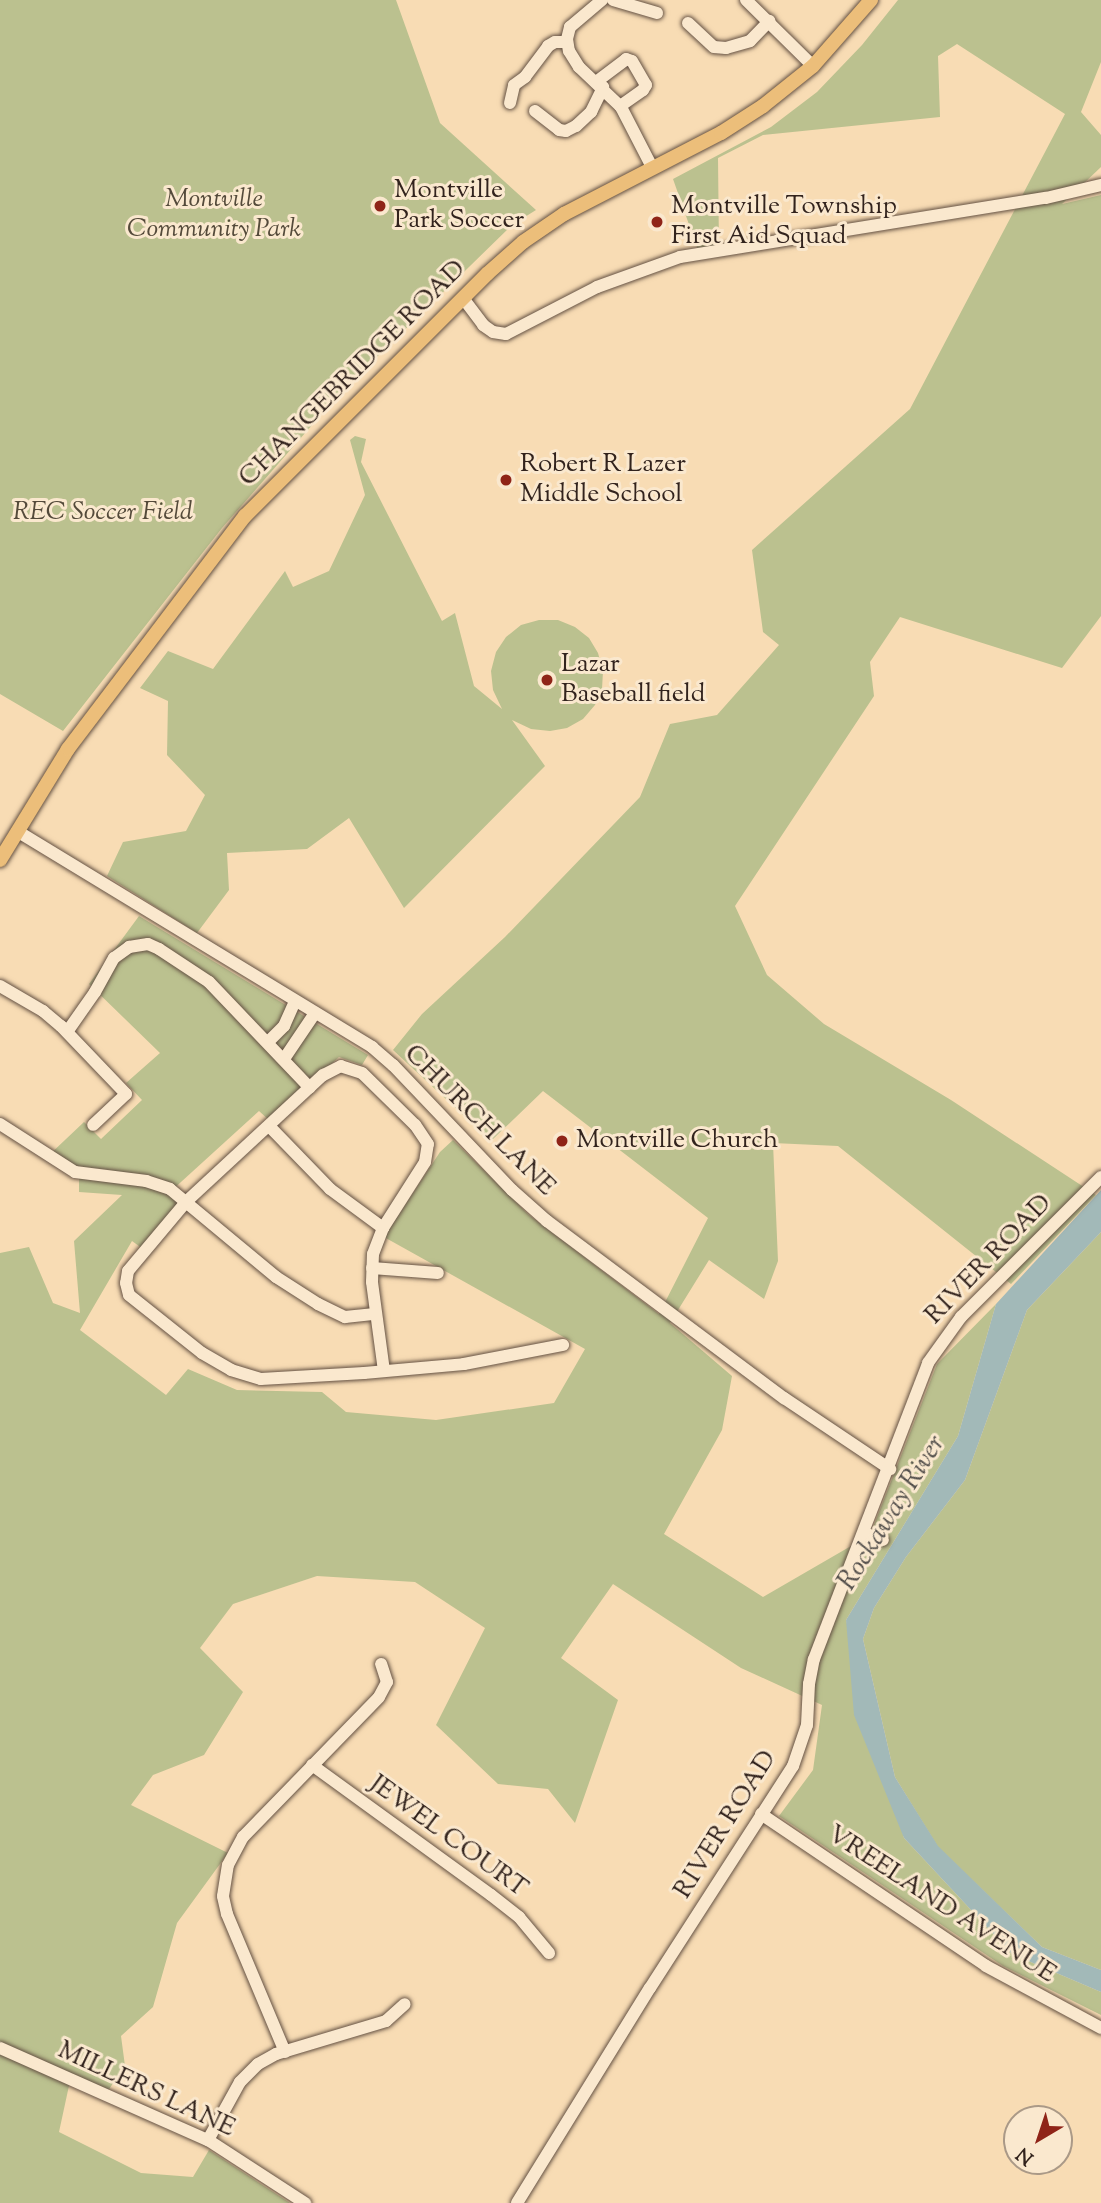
<!DOCTYPE html>
<style>
body{margin:0}
#map{position:relative;width:1101px;height:2203px;overflow:hidden;background:#f8dcb4;font-family:"Sorts Mill Goudy",serif}
div>[style]{position:absolute}
[style*='--x']{left:calc(var(--x)*1px);top:calc(var(--y)*1px);width:calc(var(--w)*1px);rotate:calc(var(--a)*1deg)}
.green>*{inset:0;background:#bbc18f}
.water>*{inset:0;background:#a2b9b8}
.roads{filter:drop-shadow(0 0 2px #645143) drop-shadow(0 0 2px #645143)}
.minor>*{height:12px;margin:-6px;padding:0 6px;transform-origin:6px;border-radius:6px;background:#fae8ce}
.major>*{height:14px;margin:-7px;padding:0 7px;transform-origin:7px;border-radius:7px;background:#ecbe7a}
.dots>*{width:19px;height:19px;translate:-50% -50%;box-sizing:border-box;border:4px solid #fae8ce;border-radius:50%}
span{translate:-50% -50%;white-space:nowrap;text-align:center;line-height:1.15;-webkit-text-stroke:6px #fae8ce;paint-order:stroke}
.poi-label{font-size:26px;color:#32231d}
.left{translate:0 -50%;text-align:left}
.park-label{font-size:26px;color:#544a3a;font-style:italic}
.street-label{font-size:26px;color:#32231d}
.water-label{font-size:28px;color:#54504c;font-style:italic}
.north{position:absolute;left:1003px;top:2105px;width:70px;height:70px;box-sizing:border-box;background:#fae8ce;border:2px solid #aa9987;border-radius:50%;rotate:219deg;font-size:19px;font-weight:700;line-height:28px;text-align:center;color:#32231d}
.north::after{content:'';display:block;margin:auto;width:24px;height:32px;background:#8f2418;clip-path:polygon(50% 0,100% 100%,50% 72%,0 100%)}
</style>
<div id="map">
<div class="green">
<div style="clip-path:polygon(0 0,396px 0,440px 123px,536px 210px,512px 225px,341px 392px,222px 528px,63px 731px,0 694px)"></div>
<div style="clip-path:polygon(898px 0,1101px 0,1101px 62px,1081px 112px,1101px 135px,1101px 167px,1062px 204px,1101px 195px,1101px 616px,1062px 668px,900px 617px,870px 662px,874px 696px,735px 906px,767px 975px,824px 1024px,951px 1100px,1096px 1195px,1011px 1284px,838px 1146px,773px 1143px,778px 1261px,764px 1299px,709px 1260px,670px 1323px,732px 1376px,722px 1430px,664px 1534px,763px 1597px,870px 1535px,937px 1364px,996px 1304px,958px 1436px,846px 1620px,904px 1838px,1012px 1954px,1101px 1992px,1101px 2015px,1003px 1966px,779px 1816px,813px 1770px,822px 1705px,741px 1668px,613px 1584px,561px 1658px,618px 1700px,575px 1823px,548px 1789px,498px 1784px,436px 1725px,485px 1628px,415px 1582px,317px 1576px,233px 1604px,200px 1648px,243px 1692px,204px 1755px,153px 1775px,131px 1805px,228px 1853px,177px 1923px,153px 2007px,121px 2036px,125px 2066px,105px 2095px,70px 2081px,59px 2132px,141px 2173px,193px 2177px,209px 2150px,290px 2203px,0 2203px,0 1253px,29px 1247px,53px 1303px,80px 1313px,74px 1241px,122px 1195px,79px 1192px,79px 1173px,47px 1157px,84px 1122px,101px 1139px,142px 1100px,126px 1083px,160px 1053px,89px 984px,139px 916px,368px 1055px,362px 1065px,339px 1057px,270px 1121px,259px 1111px,170px 1192px,183px 1206px,143px 1249px,132px 1241px,80px 1330px,166px 1395px,188px 1369px,237px 1390px,322px 1392px,346px 1412px,436px 1420px,554px 1403px,585px 1349px,384px 1237px,440px 1152px,453px 1140px,529px 1215px,659px 1314px,708px 1218px,543px 1091px,491px 1141px,393px 1050px,422px 1014px,505px 937px,640px 797px,670px 724px,717px 715px,779px 645px,763px 632px,752px 550px,910px 409px,1065px 114px,957px 44px,938px 56px,940px 117px,763px 135px,718px 158px,719px 249px,699px 253px,673px 179px,771px 127px,817px 92px,862px 45px)"></div>
<div style="clip-path:polygon(355px 436px,366px 439px,361px 462px,442px 621px,455px 613px,474px 686px,502px 709px,493px 690px,491px 671px,496px 652px,506px 637px,521px 625px,539px 620px,558px 620px,575px 627px,589px 638px,598px 653px,603px 671px,602px 689px,595px 705px,583px 719px,567px 728px,550px 731px,531px 729px,512px 720px,545px 766px,404px 908px,349px 818px,307px 849px,227px 853px,229px 890px,197px 933px,107px 876px,123px 842px,186px 831px,205px 795px,167px 755px,168px 701px,140px 688px,168px 651px,213px 669px,285px 571px,293px 587px,329px 571px,365px 495px,350px 440px)"></div>
<div style="clip-path:polygon(1101px 1232px,1101px 1970px,1042px 1947px,938px 1847px,895px 1777px,863px 1639px,874px 1608px,906px 1557px,965px 1480px,1027px 1310px)"></div>
</div>
<div class="water">
<div style="clip-path:polygon(1101px 1190px,1101px 1232px,1027px 1310px,965px 1480px,906px 1557px,874px 1608px,863px 1639px,895px 1777px,938px 1846px,1042px 1947px,1101px 1970px,1101px 1992px,1012px 1954px,904px 1838px,854px 1715px,846px 1620px,958px 1436px,996px 1304px)"></div>
</div>
<div class="roads">
<div class="minor">
<div style="--x:602;--y:0;--w:42;--a:139.8"></div>
<div style="--x:570;--y:27;--w:12;--a:104"></div>
<div style="--x:567;--y:39;--w:12;--a:81"></div>
<div style="--x:569;--y:51;--w:19;--a:58"></div>
<div style="--x:579;--y:67;--w:58;--a:43.6"></div>
<div style="--x:621;--y:107;--w:68;--a:62.7"></div>
<div style="--x:613;--y:0;--w:46;--a:16.5"></div>
<div style="--x:746;--y:0;--w:94;--a:44.6"></div>
<div style="--x:688;--y:23;--w:35;--a:43"></div>
<div style="--x:714;--y:47;--w:12;--a:5"></div>
<div style="--x:726;--y:48;--w:25;--a:-16"></div>
<div style="--x:750;--y:41;--w:28;--a:-46"></div>
<div style="--x:596;--y:82;--w:38;--a:-37"></div>
<div style="--x:626;--y:59;--w:6;--a:18"></div>
<div style="--x:632;--y:61;--w:28;--a:60"></div>
<div style="--x:646;--y:85;--w:6;--a:121"></div>
<div style="--x:643;--y:90;--w:28;--a:145"></div>
<div style="--x:510;--y:103;--w:18;--a:-77"></div>
<div style="--x:514;--y:85;--w:14;--a:-36"></div>
<div style="--x:525;--y:77;--w:39;--a:-53"></div>
<div style="--x:548;--y:46;--w:8;--a:-30"></div>
<div style="--x:555;--y:42;--w:12;--a:0"></div>
<div style="--x:535;--y:111;--w:31;--a:38"></div>
<div style="--x:559;--y:130;--w:7;--a:8"></div>
<div style="--x:566;--y:131;--w:11;--a:-27"></div>
<div style="--x:576;--y:126;--w:21;--a:-43"></div>
<div style="--x:591;--y:112;--w:28;--a:-64"></div>
<div style="--x:463;--y:298;--w:34;--a:53"></div>
<div style="--x:483;--y:325;--w:12;--a:35"></div>
<div style="--x:493;--y:332;--w:13;--a:9"></div>
<div style="--x:506;--y:334;--w:102;--a:-27.3"></div>
<div style="--x:597;--y:287;--w:88;--a:-19.9"></div>
<div style="--x:680;--y:257;--w:371;--a:-9.2"></div>
<div style="--x:1046;--y:198;--w:57;--a:-13.3"></div>
<div style="--x:17;--y:831;--w:416;--a:31.3"></div>
<div style="--x:372;--y:1047;--w:28;--a:41"></div>
<div style="--x:393;--y:1065;--w:173;--a:46.4"></div>
<div style="--x:512;--y:1190;--w:47;--a:41.5"></div>
<div style="--x:547;--y:1221;--w:296;--a:36.8"></div>
<div style="--x:784;--y:1398;--w:128;--a:33.8"></div>
<div style="--x:0;--y:986;--w:50;--a:30.2"></div>
<div style="--x:43;--y:1011;--w:23;--a:40"></div>
<div style="--x:61;--y:1026;--w:94;--a:46.3"></div>
<div style="--x:126;--y:1094;--w:45;--a:136.8"></div>
<div style="--x:67;--y:1032;--w:49;--a:-55"></div>
<div style="--x:95;--y:992;--w:39;--a:-61"></div>
<div style="--x:114;--y:958;--w:19;--a:-36"></div>
<div style="--x:129;--y:947;--w:19;--a:-9"></div>
<div style="--x:148;--y:944;--w:12;--a:24"></div>
<div style="--x:159;--y:949;--w:60;--a:33.4"></div>
<div style="--x:209;--y:982;--w:146;--a:46.4"></div>
<div style="--x:268;--y:1042;--w:23;--a:-45"></div>
<div style="--x:284;--y:1026;--w:27;--a:-66"></div>
<div style="--x:284;--y:1059;--w:55;--a:-56"></div>
<div style="--x:0;--y:1124;--w:89;--a:32.6"></div>
<div style="--x:75;--y:1172;--w:72;--a:7.2"></div>
<div style="--x:146;--y:1181;--w:25;--a:18"></div>
<div style="--x:170;--y:1189;--w:138;--a:39.7"></div>
<div style="--x:276;--y:1277;--w:50;--a:32.7"></div>
<div style="--x:318;--y:1304;--w:30;--a:26"></div>
<div style="--x:345;--y:1317;--w:30;--a:-6"></div>
<div style="--x:269;--y:1126;--w:88;--a:45.9"></div>
<div style="--x:330;--y:1189;--w:66;--a:36.3"></div>
<div style="--x:372;--y:1268;--w:66;--a:4.3"></div>
<div style="--x:384;--y:1371;--w:90;--a:-97.7"></div>
<div style="--x:372;--y:1282;--w:28;--a:-88"></div>
<div style="--x:373;--y:1254;--w:28;--a:-69"></div>
<div style="--x:383;--y:1228;--w:78;--a:-57.5"></div>
<div style="--x:425;--y:1162;--w:18;--a:-81"></div>
<div style="--x:428;--y:1144;--w:23;--a:-124"></div>
<div style="--x:415;--y:1125;--w:74;--a:-135.5"></div>
<div style="--x:362;--y:1073;--w:22;--a:-162"></div>
<div style="--x:341;--y:1066;--w:20;--a:153"></div>
<div style="--x:323;--y:1075;--w:187;--a:137.2"></div>
<div style="--x:186;--y:1202;--w:90;--a:130"></div>
<div style="--x:128;--y:1271;--w:12;--a:99"></div>
<div style="--x:126;--y:1283;--w:12;--a:76"></div>
<div style="--x:129;--y:1295;--w:93;--a:38.5"></div>
<div style="--x:202;--y:1353;--w:34;--a:30"></div>
<div style="--x:231;--y:1370;--w:31;--a:17"></div>
<div style="--x:261;--y:1379;--w:103;--a:-3.3"></div>
<div style="--x:364;--y:1373;--w:100;--a:-5.1"></div>
<div style="--x:464;--y:1364;--w:101;--a:-10.9"></div>
<div style="--x:864;--y:1533;--w:20;--a:20"></div>
<div style="--x:312;--y:1765;--w:221;--a:36"></div>
<div style="--x:491;--y:1895;--w:36;--a:38"></div>
<div style="--x:519;--y:1917;--w:47;--a:50.2"></div>
<div style="--x:761;--y:1814;--w:272;--a:34"></div>
<div style="--x:986;--y:1966;--w:131;--a:28.3"></div>
<div style="--x:0;--y:2048;--w:227;--a:23.9"></div>
<div style="--x:208;--y:2140;--w:116;--a:33"></div>
<div style="--x:285;--y:2052;--w:150;--a:-112.8"></div>
<div style="--x:227;--y:1914;--w:18;--a:-103"></div>
<div style="--x:223;--y:1896;--w:31;--a:-81"></div>
<div style="--x:228;--y:1865;--w:32;--a:-62"></div>
<div style="--x:243;--y:1837;--w:195;--a:-45.8"></div>
<div style="--x:379;--y:1697;--w:17;--a:-62"></div>
<div style="--x:387;--y:1682;--w:19;--a:-108"></div>
<div style="--x:208;--y:2140;--w:66;--a:-61.1"></div>
<div style="--x:240;--y:2082;--w:25;--a:-45"></div>
<div style="--x:258;--y:2064;--w:21;--a:-29"></div>
<div style="--x:276;--y:2054;--w:115;--a:-16.7"></div>
<div style="--x:386;--y:2021;--w:25;--a:-42"></div>
<div style="--x:517;--y:2203;--w:253;--a:-58.3"></div>
<div style="--x:650;--y:1988;--w:264;--a:-57.2"></div>
<div style="--x:793;--y:1766;--w:43;--a:-71.1"></div>
<div style="--x:807;--y:1725;--w:41;--a:-87.2"></div>
<div style="--x:809;--y:1684;--w:25;--a:-79"></div>
<div style="--x:814;--y:1659;--w:317;--a:-68.9"></div>
<div style="--x:928;--y:1363;--w:57;--a:-54.3"></div>
<div style="--x:961;--y:1317;--w:198;--a:-45"></div>
</div>
<div class="major">
<div style="--x:0;--y:860;--w:130;--a:-58.5"></div>
<div style="--x:68;--y:749;--w:293;--a:-52.8"></div>
<div style="--x:245;--y:516;--w:342;--a:-45"></div>
<div style="--x:487;--y:274;--w:48;--a:-41.6"></div>
<div style="--x:523;--y:242;--w:50;--a:-34.3"></div>
<div style="--x:564;--y:214;--w:177;--a:-27.3"></div>
<div style="--x:721;--y:133;--w:50;--a:-32.7"></div>
<div style="--x:763;--y:106;--w:64;--a:-38.7"></div>
<div style="--x:813;--y:66;--w:88;--a:-48.7"></div>
</div>
</div>
<div class="dots">
<div style="left:380px;top:206px;background:#8f2418"></div>
<div style="left:657px;top:222px;background:#8f2418"></div>
<div style="left:506px;top:480px;background:#8f2418"></div>
<div style="left:547px;top:680px;background:#8f2418"></div>
<div style="left:562px;top:1141px;background:#8f2418"></div>
</div>
<div class="poi-label">
<span class="left" style="left:394px;top:206px">Montville<br>Park Soccer</span>
<span class="left" style="left:671px;top:222px">Montville Township<br>First Aid Squad</span>
<span class="left" style="left:520px;top:480px">Robert R Lazer<br>Middle School</span>
<span class="left" style="left:561px;top:680px">Lazar<br>Baseball field</span>
<span class="left" style="left:576px;top:1141px">Montville Church</span>
</div>
<div class="park-label">
<span style="left:214px;top:215px">Montville<br>Community Park</span>
<span style="left:103px;top:513px">REC Soccer Field</span>
</div>
<div class="street-label">
<span style="left:353px;top:374px;rotate:-45deg">CHANGEBRIDGE ROAD</span>
<span style="left:479px;top:1121px;rotate:45deg">CHURCH LANE</span>
<span style="left:989px;top:1260px;rotate:-46deg">RIVER ROAD</span>
<span style="left:726px;top:1825px;rotate:-58deg">RIVER ROAD</span>
<span style="left:448px;top:1837px;rotate:36deg">JEWEL COURT</span>
<span style="left:941px;top:1905px;rotate:33deg">VREELAND AVENUE</span>
<span style="left:146px;top:2090px;rotate:25deg">MILLERS LANE</span>
</div>
<div class="water-label">
<span style="left:892px;top:1513px;rotate:-58deg">Rockaway River</span>
</div>
<div class="north">N</div>
</div>
